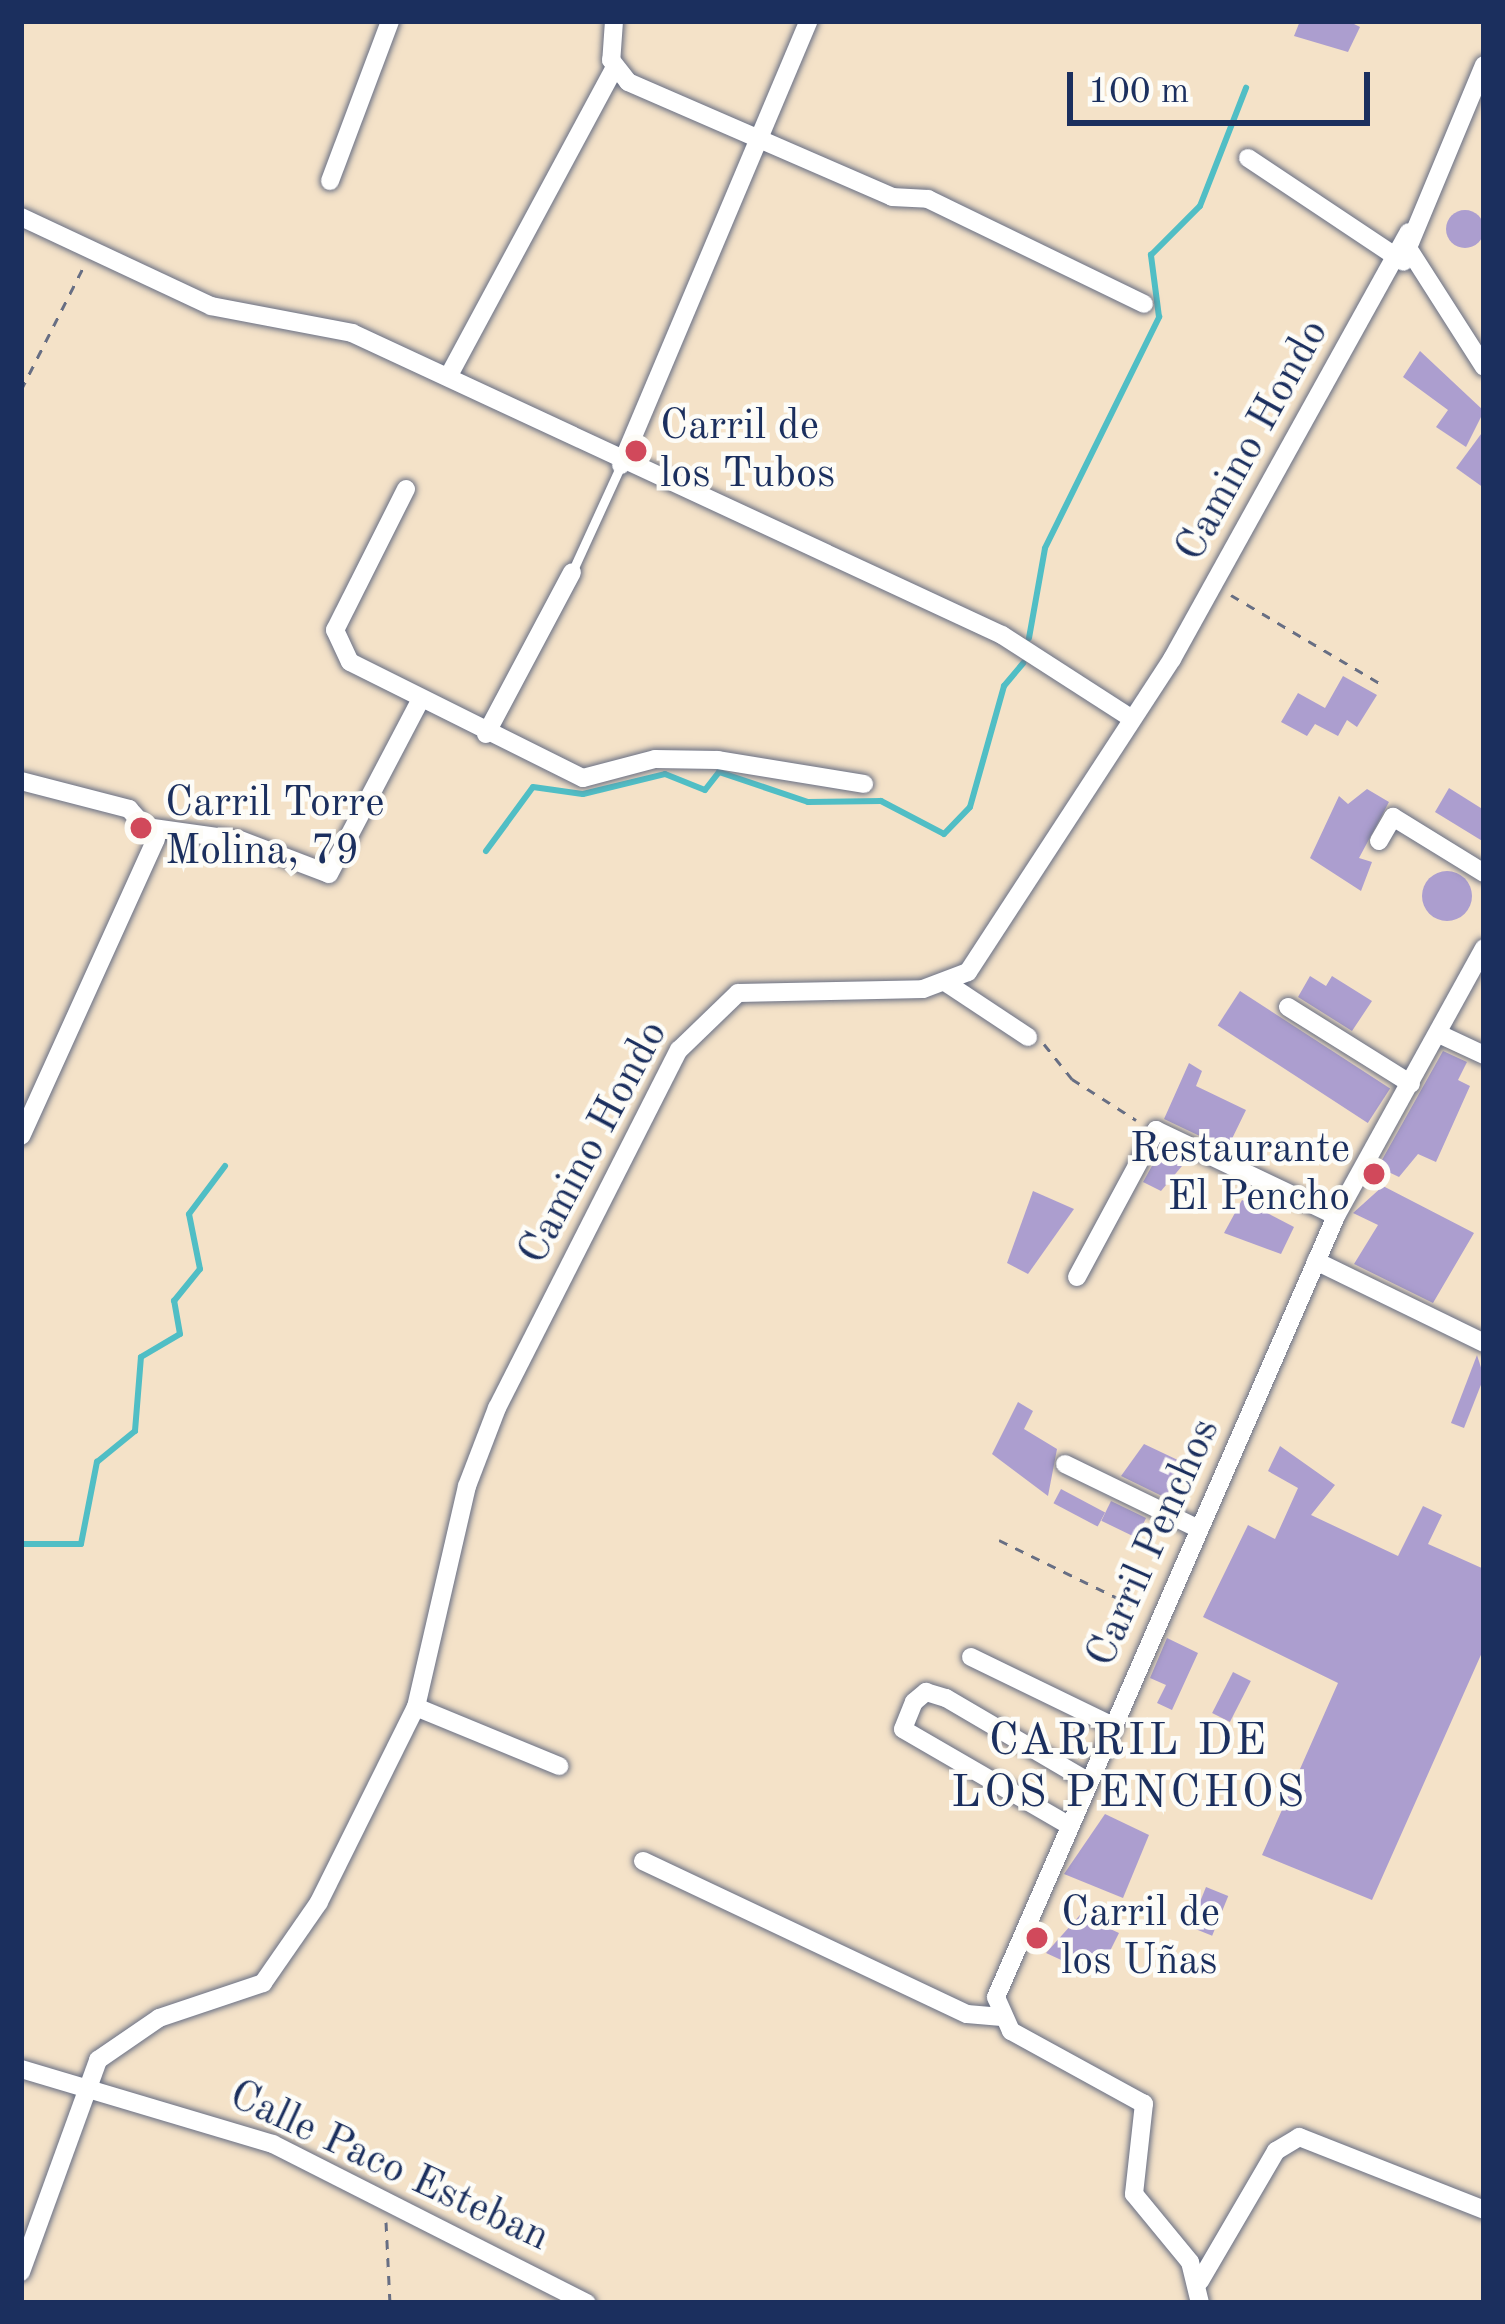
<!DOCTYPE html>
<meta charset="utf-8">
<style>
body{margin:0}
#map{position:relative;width:1505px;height:2324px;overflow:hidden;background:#f4e2c8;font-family:"Old Standard TT",serif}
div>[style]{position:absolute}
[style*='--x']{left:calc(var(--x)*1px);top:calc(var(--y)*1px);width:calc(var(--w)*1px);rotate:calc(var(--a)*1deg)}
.stream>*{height:6px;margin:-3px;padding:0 3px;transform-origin:3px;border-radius:3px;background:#50bec5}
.building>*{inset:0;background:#ac9ecf;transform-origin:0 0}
.round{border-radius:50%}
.path>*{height:3px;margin-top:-1.5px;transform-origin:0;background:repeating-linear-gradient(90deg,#676e83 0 9px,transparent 0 18px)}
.roads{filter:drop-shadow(0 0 3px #676e83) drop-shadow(0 0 3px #676e83)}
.service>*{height:9px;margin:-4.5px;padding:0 4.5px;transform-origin:4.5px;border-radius:4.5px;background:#fff}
.minor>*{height:18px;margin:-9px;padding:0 9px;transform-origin:9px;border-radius:9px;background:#fff}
.dots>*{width:33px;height:33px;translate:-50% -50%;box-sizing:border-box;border:6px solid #fdfcf7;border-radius:50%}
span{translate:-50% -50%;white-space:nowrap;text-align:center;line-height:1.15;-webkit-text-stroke:9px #fdfcf7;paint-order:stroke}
.poi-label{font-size:42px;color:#1b2f5e}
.left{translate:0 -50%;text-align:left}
.right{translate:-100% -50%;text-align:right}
.street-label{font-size:42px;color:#1b2f5e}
.neighbourhood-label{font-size:45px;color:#1b2f5e;letter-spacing:3px}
.frame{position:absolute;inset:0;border:24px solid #1b2f5e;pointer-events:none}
.scale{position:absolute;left:1067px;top:72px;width:303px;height:54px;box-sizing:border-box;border:6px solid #1b2f5e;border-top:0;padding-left:15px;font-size:36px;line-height:42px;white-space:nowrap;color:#1b2f5e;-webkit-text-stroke:9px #fdfcf7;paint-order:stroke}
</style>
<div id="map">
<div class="stream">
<div style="--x:1029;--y:638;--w:91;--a:-79.9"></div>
<div style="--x:1045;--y:548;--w:258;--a:-63.7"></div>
<div style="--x:1159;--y:317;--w:63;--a:-97.4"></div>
<div style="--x:1151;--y:255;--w:69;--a:-45"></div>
<div style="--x:1200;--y:206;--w:127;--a:-68.7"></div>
<div style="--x:486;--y:851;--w:79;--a:-53.7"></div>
<div style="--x:533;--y:787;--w:50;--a:8"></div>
<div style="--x:583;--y:794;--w:84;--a:-13.7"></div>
<div style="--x:665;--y:774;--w:43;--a:21.8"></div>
<div style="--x:705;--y:790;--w:23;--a:-52"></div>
<div style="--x:719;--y:772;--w:94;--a:18.6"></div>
<div style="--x:808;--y:802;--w:73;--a:-0.8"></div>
<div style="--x:881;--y:801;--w:71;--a:27.6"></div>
<div style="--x:944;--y:834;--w:37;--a:-46"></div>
<div style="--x:970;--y:807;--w:126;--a:-74.3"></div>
<div style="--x:1004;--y:686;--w:30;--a:-50"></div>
<div style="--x:21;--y:1544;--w:60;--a:0"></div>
<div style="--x:81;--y:1544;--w:84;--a:-79"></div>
<div style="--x:97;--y:1462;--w:49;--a:-39.2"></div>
<div style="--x:135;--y:1431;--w:74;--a:-85.4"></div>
<div style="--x:141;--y:1357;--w:45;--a:-30.5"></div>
<div style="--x:180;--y:1334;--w:34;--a:-100"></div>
<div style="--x:174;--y:1301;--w:41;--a:-50.9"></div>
<div style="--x:200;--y:1269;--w:56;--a:-101.3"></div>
<div style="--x:189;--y:1214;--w:60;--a:-53.1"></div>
</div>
<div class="building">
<div style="clip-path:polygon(1300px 21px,1348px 21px,1360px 27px,1348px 52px,1294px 36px)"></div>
<div class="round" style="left:1446px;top:210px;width:38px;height:38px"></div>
<div style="clip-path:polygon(1420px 351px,1484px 411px,1466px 447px,1436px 427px,1448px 410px,1403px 377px)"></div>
<div style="clip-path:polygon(1484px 430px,1484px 488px,1456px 468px)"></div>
<div style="clip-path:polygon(1343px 676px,1377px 695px,1357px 727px,1347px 720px,1338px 736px,1315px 724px,1307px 736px,1281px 722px,1298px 693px,1325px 708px)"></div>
<div style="clip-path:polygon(1449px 788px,1484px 810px,1484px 842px,1435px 812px)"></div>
<div style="clip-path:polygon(1367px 789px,1389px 802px,1359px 858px,1372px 862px,1361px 891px,1310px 858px,1339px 796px,1348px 804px)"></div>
<div class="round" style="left:1422px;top:871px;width:50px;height:50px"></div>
<div style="clip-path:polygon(1310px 976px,1326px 986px,1332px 976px,1372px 1001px,1352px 1031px,1298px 997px)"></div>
<div style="left:1240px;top:991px;width:179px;height:41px;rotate:33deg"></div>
<div style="clip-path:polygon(1443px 1051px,1467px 1062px,1458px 1080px,1470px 1086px,1436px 1162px,1418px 1154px,1399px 1177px,1378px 1167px)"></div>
<div style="clip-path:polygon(1189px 1063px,1202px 1071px,1196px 1086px,1246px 1110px,1227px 1149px,1164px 1119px)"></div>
<div style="clip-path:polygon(1162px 1148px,1187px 1160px,1161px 1191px,1143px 1182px)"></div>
<div style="clip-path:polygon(1383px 1186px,1474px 1233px,1433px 1303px,1354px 1264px,1378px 1225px,1353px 1213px)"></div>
<div style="clip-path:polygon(1033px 1191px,1074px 1209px,1028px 1274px,1007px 1263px)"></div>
<div style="clip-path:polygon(1242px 1200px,1294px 1227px,1281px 1254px,1224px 1233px)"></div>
<div style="clip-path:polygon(1477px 1355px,1484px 1377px,1464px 1428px,1451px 1423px)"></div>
<div style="clip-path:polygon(1018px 1402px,1033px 1411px,1024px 1429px,1057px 1449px,1048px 1496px,992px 1454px)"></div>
<div style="clip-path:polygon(1144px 1444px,1182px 1462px,1166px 1498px,1121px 1476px)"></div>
<div style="clip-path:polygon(1280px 1446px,1335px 1485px,1311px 1515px,1398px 1556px,1423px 1506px,1442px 1515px,1428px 1544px,1484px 1569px,1484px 1648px,1372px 1900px,1262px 1855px,1338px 1683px,1203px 1617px,1248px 1525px,1275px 1539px,1298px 1488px,1268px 1471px)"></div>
<div style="left:1061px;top:1489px;width:50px;height:16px;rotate:28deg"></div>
<div style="left:1111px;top:1501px;width:39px;height:22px;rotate:26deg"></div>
<div style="clip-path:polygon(1167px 1638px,1198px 1653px,1172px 1710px,1157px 1703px,1166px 1685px,1150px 1678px)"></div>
<div style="left:1233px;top:1672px;width:20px;height:46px;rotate:27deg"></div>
<div style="clip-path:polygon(1105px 1814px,1149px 1835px,1123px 1898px,1064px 1874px)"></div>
<div style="left:1206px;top:1887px;width:24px;height:43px;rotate:22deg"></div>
<div style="clip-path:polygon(1080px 1915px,1119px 1933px,1103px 1965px,1090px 1959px,1083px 1970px,1046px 1953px)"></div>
</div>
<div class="path">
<div style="--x:21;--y:390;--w:137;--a:-63.1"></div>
<div style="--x:1231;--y:595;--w:172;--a:30.7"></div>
<div style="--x:1044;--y:1044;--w:45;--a:51.3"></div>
<div style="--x:1072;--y:1079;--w:76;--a:32.6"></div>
<div style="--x:999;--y:1540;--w:159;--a:26.1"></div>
<div style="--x:386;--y:2222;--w:81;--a:87.2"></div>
</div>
<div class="roads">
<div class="service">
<div style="--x:572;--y:572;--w:118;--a:-65.4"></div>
</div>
<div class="minor">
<div style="--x:614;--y:21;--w:39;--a:94"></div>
<div style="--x:611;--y:60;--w:28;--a:52"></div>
<div style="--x:628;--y:82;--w:288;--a:23.5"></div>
<div style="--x:892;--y:197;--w:36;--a:3"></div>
<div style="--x:928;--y:199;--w:240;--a:25.9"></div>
<div style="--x:1484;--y:65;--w:198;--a:112.6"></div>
<div style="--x:1408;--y:248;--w:141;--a:57.4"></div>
<div style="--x:1248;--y:158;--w:187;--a:33.7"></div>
<div style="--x:330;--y:181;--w:171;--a:-69.4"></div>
<div style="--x:21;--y:217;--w:210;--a:25.1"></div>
<div style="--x:211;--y:306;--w:144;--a:10.8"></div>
<div style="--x:352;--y:333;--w:717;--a:24.92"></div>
<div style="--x:1002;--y:635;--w:153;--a:32.8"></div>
<div style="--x:448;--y:377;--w:350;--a:-61.7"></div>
<div style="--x:621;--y:465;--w:482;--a:-67.1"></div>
<div style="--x:406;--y:489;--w:158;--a:116.7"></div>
<div style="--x:335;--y:630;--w:35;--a:65"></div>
<div style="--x:350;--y:662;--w:260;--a:26.5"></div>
<div style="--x:583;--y:778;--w:74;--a:-14.8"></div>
<div style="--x:655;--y:759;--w:63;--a:0.9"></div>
<div style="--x:718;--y:760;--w:148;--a:9.3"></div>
<div style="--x:486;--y:734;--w:183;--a:-62"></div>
<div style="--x:21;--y:781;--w:112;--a:14.5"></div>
<div style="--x:129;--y:809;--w:40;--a:48"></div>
<div style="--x:156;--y:839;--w:326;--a:114.4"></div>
<div style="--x:153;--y:828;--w:88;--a:7.9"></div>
<div style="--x:240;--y:840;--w:95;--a:20.9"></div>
<div style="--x:329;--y:874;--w:195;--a:-62.3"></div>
<div style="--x:1379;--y:841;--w:28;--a:-60"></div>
<div style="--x:1393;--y:817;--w:107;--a:31.6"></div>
<div style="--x:948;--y:984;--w:96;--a:33.5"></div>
<div style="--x:1288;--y:1007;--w:145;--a:32"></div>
<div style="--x:1439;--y:1034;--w:50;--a:25"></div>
<div style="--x:1316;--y:1261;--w:187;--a:26"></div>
<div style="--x:1077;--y:1277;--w:167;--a:-61.7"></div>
<div style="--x:1156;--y:1130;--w:199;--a:25.5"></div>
<div style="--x:1065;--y:1464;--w:149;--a:25.9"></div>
<div style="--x:971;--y:1657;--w:158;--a:25.9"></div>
<div style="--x:416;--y:1707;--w:155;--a:22.4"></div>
<div style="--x:1070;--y:1826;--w:193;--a:-149.9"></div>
<div style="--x:903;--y:1729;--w:29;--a:-68"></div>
<div style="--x:914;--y:1702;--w:16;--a:-40"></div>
<div style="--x:926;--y:1692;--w:21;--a:17"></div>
<div style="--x:946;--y:1698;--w:166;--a:30.4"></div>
<div style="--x:643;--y:1861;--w:358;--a:25.3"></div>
<div style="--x:967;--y:2014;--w:32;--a:5"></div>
<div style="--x:21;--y:2069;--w:263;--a:16.6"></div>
<div style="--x:273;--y:2144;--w:352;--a:26.9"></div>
<div style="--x:21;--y:2272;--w:226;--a:-70"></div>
<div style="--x:98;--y:2060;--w:74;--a:-34.5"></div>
<div style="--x:159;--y:2018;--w:110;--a:-18.6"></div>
<div style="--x:263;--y:1983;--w:98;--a:-55.3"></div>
<div style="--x:319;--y:1902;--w:218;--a:-63.6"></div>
<div style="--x:416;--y:1707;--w:227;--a:-77"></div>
<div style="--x:467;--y:1486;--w:84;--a:-69"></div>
<div style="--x:497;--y:1408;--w:402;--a:-63.1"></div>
<div style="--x:679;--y:1050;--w:82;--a:-44"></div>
<div style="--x:738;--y:993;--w:185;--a:-1.2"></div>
<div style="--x:923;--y:989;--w:48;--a:-20.7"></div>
<div style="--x:968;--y:972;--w:374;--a:-56.9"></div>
<div style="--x:1172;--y:659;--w:488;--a:-61"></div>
<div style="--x:1200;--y:2281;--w:151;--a:-59.7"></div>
<div style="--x:1276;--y:2151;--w:27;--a:-31"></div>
<div style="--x:1299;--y:2137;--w:199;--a:21.5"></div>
<div style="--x:1200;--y:2303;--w:42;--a:-103.7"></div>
<div style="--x:1190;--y:2262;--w:88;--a:-129.5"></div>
<div style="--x:1134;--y:2194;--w:91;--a:-83.7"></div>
<div style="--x:1144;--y:2104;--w:152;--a:-151.2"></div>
<div style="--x:1011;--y:2031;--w:37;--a:-114"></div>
<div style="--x:996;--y:1997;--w:852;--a:-66.47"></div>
<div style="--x:1336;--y:1216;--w:306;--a:-61.1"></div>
</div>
</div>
<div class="dots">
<div style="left:636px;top:451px;background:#d1495b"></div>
<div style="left:141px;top:828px;background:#d1495b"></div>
<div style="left:1374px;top:1174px;background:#d1495b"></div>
<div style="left:1037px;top:1938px;background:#d1495b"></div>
</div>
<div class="poi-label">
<span class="left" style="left:660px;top:451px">Carril de<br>los Tubos</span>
<span class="left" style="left:165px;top:828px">Carril Torre<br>Molina, 79</span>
<span class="right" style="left:1350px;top:1174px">Restaurante<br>El Pencho</span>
<span class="left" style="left:1061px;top:1938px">Carril de<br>los Uñas</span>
</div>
<div class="street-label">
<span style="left:1253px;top:441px;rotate:-61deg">Camino Hondo</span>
<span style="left:594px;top:1143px;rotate:-62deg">Camino Hondo</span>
<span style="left:1154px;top:1543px;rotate:-66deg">Carril Penchos</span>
<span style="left:389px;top:2167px;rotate:25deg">Calle Paco Esteban</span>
</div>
<div class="neighbourhood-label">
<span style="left:1129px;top:1769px">CARRIL DE<br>LOS PENCHOS</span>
</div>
<div class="frame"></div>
<div class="scale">100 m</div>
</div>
